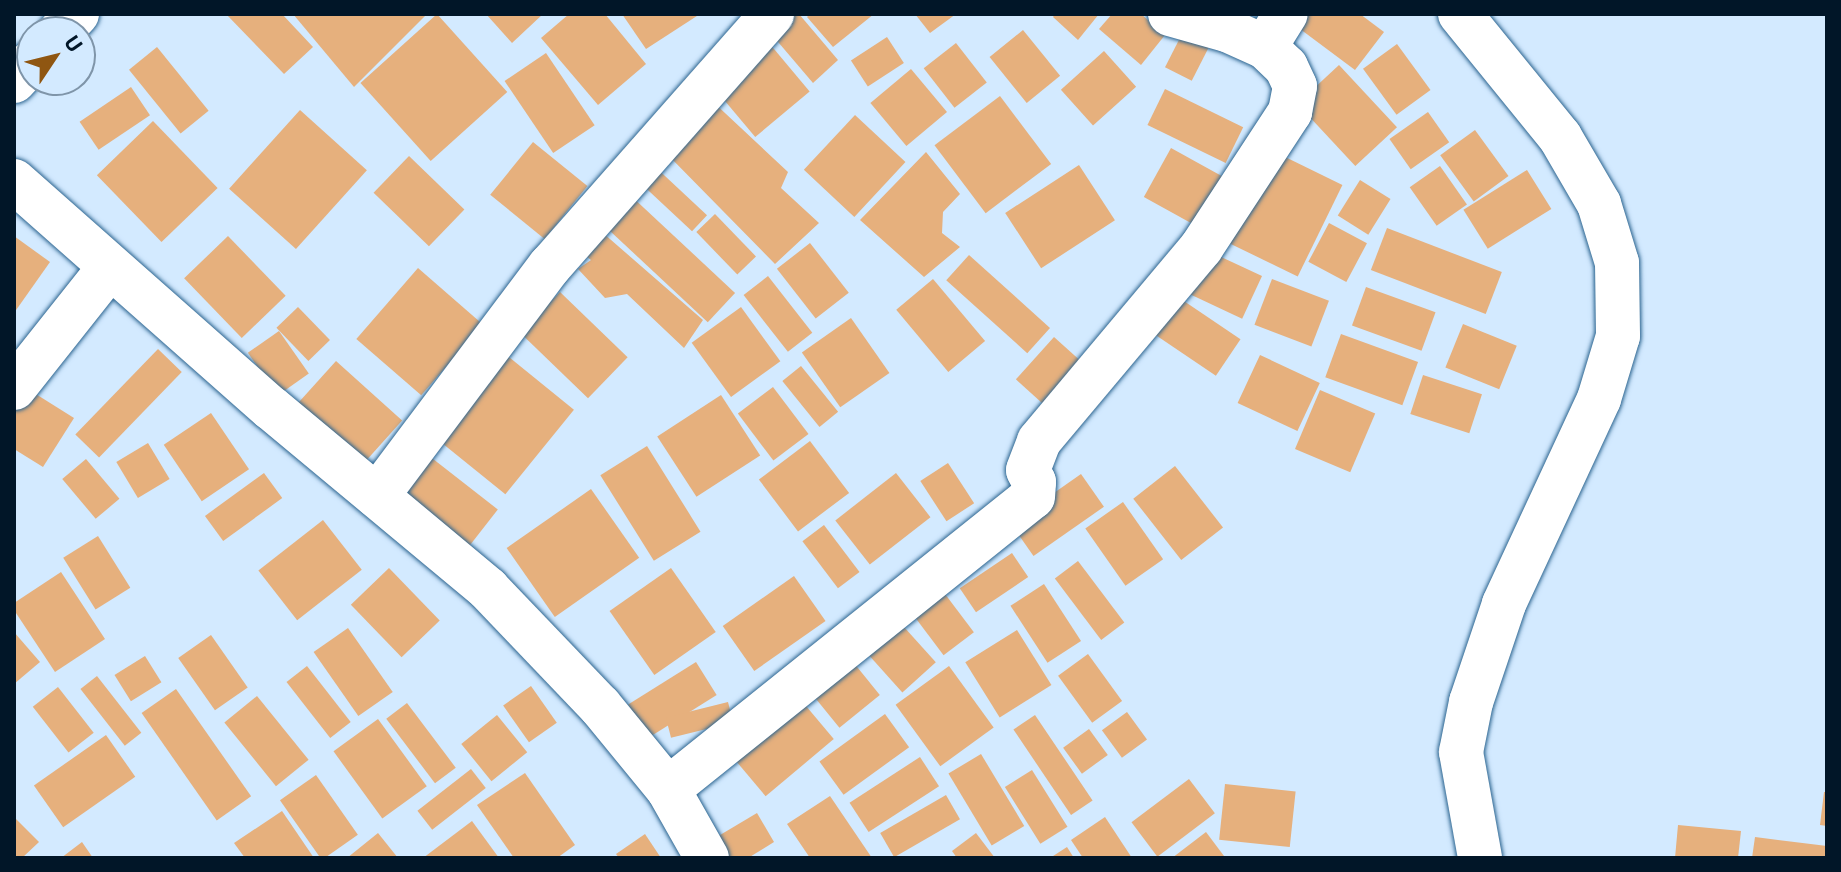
<!DOCTYPE html>
<style>
body{margin:0}
#map{position:relative;width:1841px;height:872px;overflow:hidden;background:#d3eaff;font-family:"Titillium Web",sans-serif}
div>[style]{position:absolute}
[style*='--x']{left:calc(var(--x)*1px);top:calc(var(--y)*1px);width:calc(var(--w)*1px);rotate:calc(var(--a)*1deg)}
.building>*{inset:0;background:#e6b07d;transform-origin:0 0}
.roads{filter:drop-shadow(0 0 2px #2b6490) drop-shadow(0 0 2px #2b6490)}
.street>*{height:44px;margin:-22px;padding:0 22px;transform-origin:22px;border-radius:22px;background:#fff}
span{translate:-50% -50%;white-space:nowrap;text-align:center;line-height:1.15;-webkit-text-stroke:8px #d3eaff;paint-order:stroke}
.frame{position:absolute;inset:0;border:16px solid #011628;pointer-events:none}
.north{position:absolute;left:16px;top:16px;width:80px;height:80px;box-sizing:border-box;background:#d3eaff;border:2px solid #7f95a9;border-radius:50%;rotate:55deg;font-size:22px;font-weight:700;line-height:32px;text-align:center;color:#011628}
.north::after{content:'';display:block;margin:auto;width:28px;height:36px;background:#8f5611;clip-path:polygon(50% 0,100% 100%,50% 72%,0 100%)}
</style>
<div id="map">
<div class="building">
<div style="clip-path:polygon(226px 14px,282px 14px,313px 47px,284px 74px)"></div>
<div style="clip-path:polygon(293px 14px,427px 14px,354px 87px)"></div>
<div style="left:437px;top:14px;width:105px;height:103px;rotate:48deg"></div>
<div style="clip-path:polygon(486px 14px,543px 14px,512px 43px)"></div>
<div style="clip-path:polygon(569px 14px,605px 14px,646px 64px,598px 105px,541px 38px)"></div>
<div style="clip-path:polygon(622px 14px,700px 14px,646px 49px)"></div>
<div style="clip-path:polygon(785px 14px,799px 14px,838px 60px,813px 83px,767px 29px)"></div>
<div style="clip-path:polygon(810px 14px,874px 14px,833px 47px,807px 17px)"></div>
<div style="clip-path:polygon(915px 14px,956px 14px,930px 33px)"></div>
<div style="clip-path:polygon(1055px 14px,1099px 14px,1078px 40px,1053px 17px)"></div>
<div style="clip-path:polygon(1112px 14px,1141px 14px,1165px 35px,1141px 65px,1099px 29px)"></div>
<div style="clip-path:polygon(1293px 14px,1360px 14px,1384px 32px,1355px 70px,1288px 20px)"></div>
<div style="left:1185px;top:28px;width:30px;height:44px;rotate:27deg"></div>
<div style="left:1023px;top:30px;width:59px;height:43px;rotate:51deg"></div>
<div style="left:764px;top:37px;width:71px;height:71px;rotate:50deg"></div>
<div style="left:887px;top:37px;width:31px;height:43px;rotate:57deg"></div>
<div style="left:956px;top:43px;width:50px;height:41px;rotate:52deg"></div>
<div style="left:1397px;top:44px;width:57px;height:42px;rotate:54deg"></div>
<div style="left:157px;top:47px;width:82px;height:36px;rotate:51deg"></div>
<div style="left:1104px;top:51px;width:48px;height:58px;rotate:48deg"></div>
<div style="left:546px;top:53px;width:87px;height:50px;rotate:56deg"></div>
<div style="left:1339px;top:65px;width:85px;height:57px;rotate:47deg"></div>
<div style="left:911px;top:69px;width:56px;height:53px;rotate:50deg"></div>
<div style="left:131px;top:87px;width:34px;height:62px;rotate:56deg"></div>
<div style="left:1165px;top:89px;width:87px;height:40px;rotate:26deg"></div>
<div style="left:1000px;top:96px;width:85px;height:82px;rotate:53deg"></div>
<div style="clip-path:polygon(710px 99px,788px 172px,781px 188px,819px 223px,775px 264px,664px 151px)"></div>
<div style="left:300px;top:110px;width:90px;height:106px;rotate:42deg"></div>
<div style="left:1428px;top:112px;width:37px;height:47px;rotate:55deg"></div>
<div style="left:855px;top:115px;width:69px;height:75px;rotate:43deg"></div>
<div style="left:153px;top:121px;width:93px;height:78px;rotate:46deg"></div>
<div style="left:1475px;top:130px;width:57px;height:43px;rotate:54deg"></div>
<div style="left:533px;top:142px;width:70px;height:68px;rotate:39deg"></div>
<div style="left:1171px;top:148px;width:60px;height:56px;rotate:29deg"></div>
<div style="clip-path:polygon(926px 152px,960px 194px,943px 212px,942px 233px,960px 247px,924px 277px,860px 220px)"></div>
<div style="left:1275px;top:152px;width:75px;height:102px;rotate:26deg"></div>
<div style="left:409px;top:156px;width:77px;height:51px;rotate:44deg"></div>
<div style="left:650px;top:162px;width:78px;height:22px;rotate:43deg"></div>
<div style="left:1079px;top:165px;width:66px;height:88px;rotate:57deg"></div>
<div style="left:1440px;top:166px;width:47px;height:37px;rotate:55deg"></div>
<div style="left:1527px;top:170px;width:46px;height:75px;rotate:58deg"></div>
<div style="left:1360px;top:180px;width:36px;height:42px;rotate:32deg"></div>
<div style="left:629px;top:194px;width:145px;height:40px;rotate:43deg"></div>
<div style="left:715px;top:214px;width:59px;height:26px;rotate:46deg"></div>
<div style="left:1329px;top:223px;width:43px;height:44px;rotate:28deg"></div>
<div style="clip-path:polygon(595px 226px,703px 320px,684px 348px,627px 294px,605px 298px,578px 269px,591px 260px,576px 248px)"></div>
<div style="left:1387px;top:228px;width:123px;height:45px;rotate:21deg"></div>
<div style="clip-path:polygon(14px 236px,50px 262px,14px 313px)"></div>
<div style="left:228px;top:236px;width:83px;height:61px;rotate:46deg"></div>
<div style="left:810px;top:243px;width:63px;height:42px;rotate:52deg"></div>
<div style="left:1204px;top:249px;width:64px;height:47px;rotate:25deg"></div>
<div style="left:969px;top:255px;width:109px;height:34px;rotate:42deg"></div>
<div style="left:418px;top:268px;width:86px;height:94px;rotate:41deg"></div>
<div style="left:768px;top:276px;width:72px;height:31px;rotate:52deg"></div>
<div style="left:933px;top:279px;width:81px;height:48px;rotate:50deg"></div>
<div style="left:1272px;top:279px;width:61px;height:49px;rotate:21deg"></div>
<div style="left:1366px;top:287px;width:74px;height:41px;rotate:20deg"></div>
<div style="left:560px;top:292px;width:94px;height:57px;rotate:44deg"></div>
<div style="left:1175px;top:295px;width:79px;height:44px;rotate:34deg"></div>
<div style="left:298px;top:307px;width:46px;height:30px;rotate:46deg"></div>
<div style="left:741px;top:307px;width:67px;height:61px;rotate:54deg"></div>
<div style="left:851px;top:318px;width:67px;height:60px;rotate:55deg"></div>
<div style="left:1463px;top:324px;width:58px;height:47px;rotate:22deg"></div>
<div style="left:279px;top:331px;width:52px;height:38px;rotate:55deg"></div>
<div style="left:1341px;top:334px;width:82px;height:46px;rotate:20deg"></div>
<div style="left:1054px;top:337px;width:43px;height:57px;rotate:42deg"></div>
<div style="left:158px;top:349px;width:33px;height:119px;rotate:44deg"></div>
<div style="left:504px;top:353px;width:90px;height:109px;rotate:39deg"></div>
<div style="left:1260px;top:355px;width:66px;height:53px;rotate:25deg"></div>
<div style="left:336px;top:361px;width:89px;height:62px;rotate:42deg"></div>
<div style="left:801px;top:366px;width:59px;height:24px;rotate:51deg"></div>
<div style="left:1423px;top:375px;width:62px;height:41px;rotate:18deg"></div>
<div style="clip-path:polygon(23px 386px,74px 418px,43px 467px,14px 449px,14px 401px)"></div>
<div style="left:773px;top:387px;width:59px;height:44px;rotate:53deg"></div>
<div style="left:1320px;top:390px;width:60px;height:64px;rotate:23deg"></div>
<div style="left:721px;top:395px;width:72px;height:76px;rotate:57deg"></div>
<div style="left:211px;top:413px;width:68px;height:57px;rotate:56deg"></div>
<div style="left:810px;top:441px;width:65px;height:64px;rotate:53deg"></div>
<div style="left:148px;top:443px;width:42px;height:37px;rotate:59deg"></div>
<div style="left:647px;top:446px;width:101px;height:55px;rotate:58deg"></div>
<div style="left:419px;top:448px;width:100px;height:58px;rotate:38deg"></div>
<div style="left:86px;top:459px;width:52px;height:31px;rotate:50deg"></div>
<div style="left:948px;top:463px;width:48px;height:33px;rotate:57deg"></div>
<div style="left:1175px;top:466px;width:78px;height:53px;rotate:52deg"></div>
<div style="left:264px;top:473px;width:31px;height:73px;rotate:54deg"></div>
<div style="left:896px;top:473px;width:56px;height:77px;rotate:52deg"></div>
<div style="left:1081px;top:474px;width:40px;height:86px;rotate:55deg"></div>
<div style="left:591px;top:489px;width:84px;height:103px;rotate:55deg"></div>
<div style="left:1123px;top:502px;width:70px;height:46px;rotate:55deg"></div>
<div style="left:323px;top:520px;width:63px;height:82px;rotate:52deg"></div>
<div style="left:824px;top:525px;width:59px;height:27px;rotate:53deg"></div>
<div style="left:98px;top:536px;width:61px;height:41px;rotate:58deg"></div>
<div style="left:1012px;top:553px;width:29px;height:63px;rotate:56deg"></div>
<div style="left:1078px;top:561px;width:77px;height:29px;rotate:53deg"></div>
<div style="left:389px;top:568px;width:73px;height:53px;rotate:46deg"></div>
<div style="left:671px;top:568px;width:78px;height:75px;rotate:55deg"></div>
<div style="clip-path:polygon(61px 572px,105px 639px,55px 672px,14px 610px,14px 603px)"></div>
<div style="left:794px;top:576px;width:55px;height:87px;rotate:55deg"></div>
<div style="left:1044px;top:584px;width:68px;height:40px;rotate:57deg"></div>
<div style="left:942px;top:590px;width:53px;height:38px;rotate:53deg"></div>
<div style="left:895px;top:617px;width:61px;height:45px;rotate:48deg"></div>
<div style="left:348px;top:628px;width:78px;height:42px;rotate:55deg"></div>
<div style="left:1017px;top:630px;width:65px;height:61px;rotate:58deg"></div>
<div style="clip-path:polygon(14px 632px,40px 662px,14px 684px)"></div>
<div style="left:211px;top:635px;width:64px;height:40px;rotate:55deg"></div>
<div style="left:1088px;top:654px;width:58px;height:37px;rotate:54deg"></div>
<div style="left:145px;top:656px;width:31px;height:36px;rotate:58deg"></div>
<div style="left:849px;top:657px;width:49px;height:52px;rotate:51deg"></div>
<div style="left:696px;top:662px;width:39px;height:80px;rotate:58deg"></div>
<div style="left:307px;top:666px;width:71px;height:26px;rotate:52deg"></div>
<div style="left:949px;top:666px;width:76px;height:66px;rotate:54deg"></div>
<div style="left:97px;top:676px;width:72px;height:21px;rotate:52deg"></div>
<div style="left:531px;top:686px;width:45px;height:34px;rotate:55deg"></div>
<div style="left:58px;top:687px;width:58px;height:32px;rotate:52deg"></div>
<div style="left:176px;top:689px;width:131px;height:42px;rotate:55deg"></div>
<div style="left:257px;top:696px;width:82px;height:42px;rotate:51deg"></div>
<div style="left:801px;top:700px;width:51px;height:89px;rotate:50deg"></div>
<div style="left:728px;top:702px;width:21px;height:64px;rotate:76deg"></div>
<div style="left:407px;top:703px;width:81px;height:26px;rotate:53deg"></div>
<div style="left:1127px;top:712px;width:34px;height:31px;rotate:54deg"></div>
<div style="left:885px;top:714px;width:41px;height:81px;rotate:54deg"></div>
<div style="left:497px;top:715px;width:48px;height:46px;rotate:51deg"></div>
<div style="left:1035px;top:715px;width:103px;height:26px;rotate:56deg"></div>
<div style="left:378px;top:719px;width:83px;height:55px;rotate:54deg"></div>
<div style="left:1089px;top:729px;width:32px;height:32px;rotate:54deg"></div>
<div style="left:106px;top:735px;width:51px;height:88px;rotate:55deg"></div>
<div style="left:981px;top:754px;width:84px;height:38px;rotate:59deg"></div>
<div style="left:920px;top:757px;width:35px;height:84px;rotate:57deg"></div>
<div style="left:471px;top:769px;width:24px;height:68px;rotate:52deg"></div>
<div style="left:1032px;top:770px;width:67px;height:32px;rotate:58deg"></div>
<div style="clip-path:polygon(525px 773px,575px 845px,557px 858px,514px 858px,477px 805px)"></div>
<div style="left:316px;top:775px;width:73px;height:44px;rotate:55deg"></div>
<div style="left:1189px;top:779px;width:43px;height:72px;rotate:53deg"></div>
<div style="left:1225px;top:784px;width:71px;height:56px;rotate:6deg"></div>
<div style="clip-path:polygon(1824px 792px,1827px 792px,1827px 826px,1820px 825px)"></div>
<div style="left:946px;top:795px;width:28px;height:76px;rotate:60deg"></div>
<div style="clip-path:polygon(830px 796px,872px 858px,810px 858px,787px 824px)"></div>
<div style="clip-path:polygon(282px 811px,314px 858px,245px 858px,234px 843px)"></div>
<div style="clip-path:polygon(757px 813px,774px 842px,748px 858px,727px 858px,715px 838px)"></div>
<div style="clip-path:polygon(14px 817px,39px 842px,22px 858px,14px 858px)"></div>
<div style="clip-path:polygon(1105px 817px,1132px 858px,1083px 858px,1071px 840px)"></div>
<div style="clip-path:polygon(472px 821px,499px 858px,423px 858px)"></div>
<div style="clip-path:polygon(1678px 825px,1741px 831px,1738px 858px,1675px 858px)"></div>
<div style="clip-path:polygon(1206px 832px,1224px 856px,1221px 858px,1172px 858px)"></div>
<div style="clip-path:polygon(378px 833px,398px 858px,347px 858px)"></div>
<div style="clip-path:polygon(976px 833px,995px 858px,957px 858px,952px 851px)"></div>
<div style="clip-path:polygon(645px 834px,661px 858px,619px 858px,616px 854px)"></div>
<div style="clip-path:polygon(1755px 837px,1827px 846px,1827px 858px,1752px 858px)"></div>
<div style="clip-path:polygon(82px 842px,93px 858px,61px 858px)"></div>
<div style="clip-path:polygon(1067px 847px,1074px 858px,1050px 858px)"></div>
</div>
<div class="roads">
<div class="street">
<div style="--x:1170;--y:14;--w:59;--a:15.7"></div>
<div style="--x:1227;--y:30;--w:42;--a:24.1"></div>
<div style="--x:1265;--y:47;--w:39;--a:-58"></div>
<div style="--x:1460;--y:14;--w:159;--a:50.9"></div>
<div style="--x:1560;--y:137;--w:78;--a:59.8"></div>
<div style="--x:1599;--y:204;--w:62;--a:73"></div>
<div style="--x:1617;--y:263;--w:73;--a:89.2"></div>
<div style="--x:1618;--y:336;--w:66;--a:106.8"></div>
<div style="--x:1599;--y:399;--w:226;--a:114.9"></div>
<div style="--x:1504;--y:604;--w:103;--a:108.6"></div>
<div style="--x:1471;--y:702;--w:51;--a:101.3"></div>
<div style="--x:1461;--y:752;--w:108;--a:79.8"></div>
<div style="--x:60;--y:32;--w:25;--a:-47"></div>
<div style="--x:14;--y:81;--w:26;--a:-47"></div>
<div style="--x:14;--y:181;--w:343;--a:41.5"></div>
<div style="--x:271;--y:408;--w:283;--a:39.8"></div>
<div style="--x:488;--y:589;--w:162;--a:46.3"></div>
<div style="--x:600;--y:706;--w:107;--a:50.7"></div>
<div style="--x:668;--y:789;--w:79;--a:60.5"></div>
<div style="--x:14;--y:388;--w:153;--a:-51.6"></div>
<div style="--x:377;--y:496;--w:288;--a:-53.1"></div>
<div style="--x:550;--y:266;--w:336;--a:-48.6"></div>
<div style="--x:668;--y:789;--w:467;--a:-38.7"></div>
<div style="--x:1033;--y:497;--w:15;--a:-86"></div>
<div style="--x:1034;--y:482;--w:13;--a:-117"></div>
<div style="--x:1028;--y:470;--w:31;--a:-69"></div>
<div style="--x:1039;--y:441;--w:252;--a:-50"></div>
<div style="--x:1201;--y:248;--w:163;--a:-56.8"></div>
<div style="--x:1290;--y:112;--w:26;--a:-79"></div>
<div style="--x:1295;--y:86;--w:21;--a:-115"></div>
<div style="--x:1286;--y:67;--w:29;--a:-136"></div>
</div>
</div>
<div class="frame"></div>
<div class="north">U</div>
</div>
